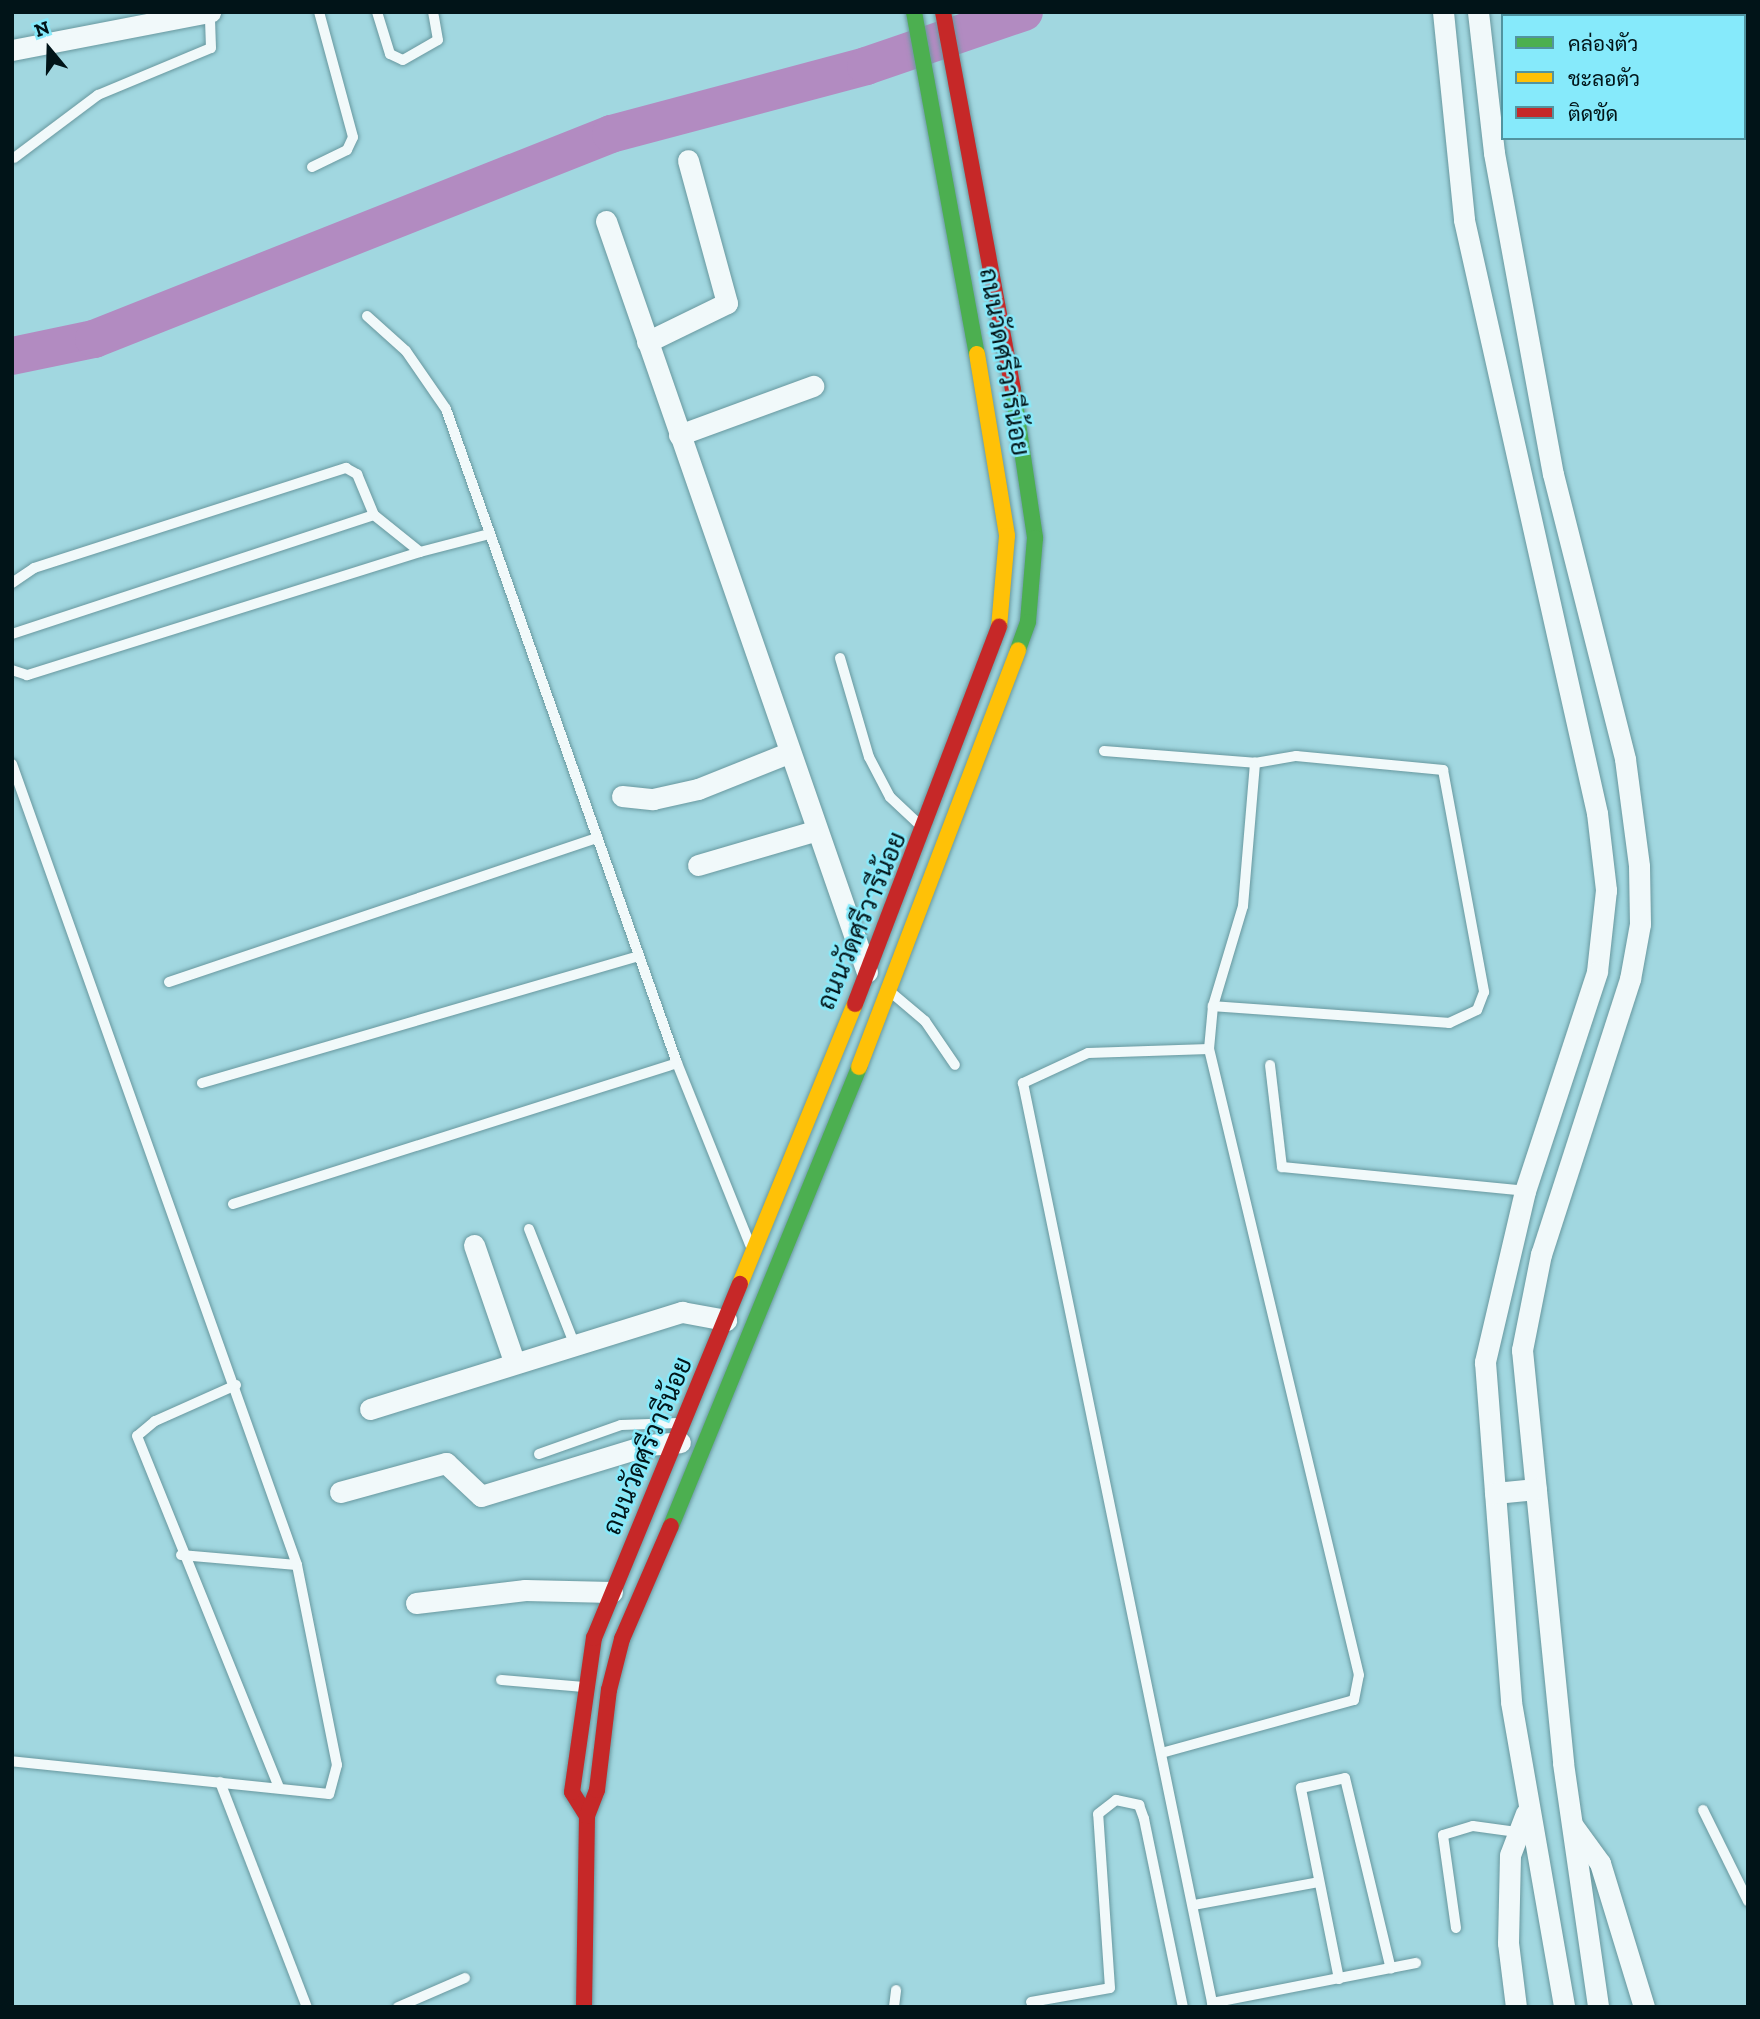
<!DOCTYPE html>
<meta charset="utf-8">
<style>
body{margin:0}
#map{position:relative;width:1760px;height:2019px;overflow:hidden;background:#a1d7e0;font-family:"Zilla Slab",Sarabun,serif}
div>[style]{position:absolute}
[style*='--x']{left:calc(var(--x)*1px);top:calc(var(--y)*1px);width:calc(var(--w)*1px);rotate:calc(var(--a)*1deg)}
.river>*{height:38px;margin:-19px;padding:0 19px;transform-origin:19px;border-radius:19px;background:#b28bc1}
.roads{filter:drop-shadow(0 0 2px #68989f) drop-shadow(0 0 2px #68989f)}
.lane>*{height:10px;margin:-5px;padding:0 5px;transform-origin:5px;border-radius:5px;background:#f1f9fa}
.street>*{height:21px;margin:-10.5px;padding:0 10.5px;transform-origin:10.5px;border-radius:10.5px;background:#f1f9fa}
.fast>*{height:16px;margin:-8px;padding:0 8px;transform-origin:8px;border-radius:8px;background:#4caf50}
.slow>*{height:16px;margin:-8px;padding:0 8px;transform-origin:8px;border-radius:8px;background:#ffc107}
.jam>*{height:16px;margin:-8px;padding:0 8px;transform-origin:8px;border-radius:8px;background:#c62828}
span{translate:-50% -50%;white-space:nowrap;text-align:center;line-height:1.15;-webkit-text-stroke:5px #86eafb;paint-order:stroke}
.street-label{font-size:26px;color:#011418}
.frame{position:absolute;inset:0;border:14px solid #011418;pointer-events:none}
.legend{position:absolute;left:1501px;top:14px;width:245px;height:126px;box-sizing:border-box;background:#86eafb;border:2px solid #5194a0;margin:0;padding:9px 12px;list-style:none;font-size:21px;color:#011418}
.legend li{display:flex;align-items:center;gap:14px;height:35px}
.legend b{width:35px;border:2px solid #5194a0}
.north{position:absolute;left:14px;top:14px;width:70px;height:70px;-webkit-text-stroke:5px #86eafb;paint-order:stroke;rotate:341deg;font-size:19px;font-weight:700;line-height:28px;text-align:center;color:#011418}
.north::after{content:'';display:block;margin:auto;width:24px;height:32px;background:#011418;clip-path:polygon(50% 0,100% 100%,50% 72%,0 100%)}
</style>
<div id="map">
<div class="river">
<div style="--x:12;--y:356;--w:84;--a:-11.7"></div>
<div style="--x:94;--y:339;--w:556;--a:-21.63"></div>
<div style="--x:611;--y:134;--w:264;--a:-14.9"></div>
<div style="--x:866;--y:66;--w:167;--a:-18.9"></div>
</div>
<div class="roads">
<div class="lane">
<div style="--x:377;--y:12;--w:44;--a:72.8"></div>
<div style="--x:390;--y:54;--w:14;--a:25"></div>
<div style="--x:403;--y:60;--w:40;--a:-29.7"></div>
<div style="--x:438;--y:40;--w:28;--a:-100"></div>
<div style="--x:14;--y:158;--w:105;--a:-36.9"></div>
<div style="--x:98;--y:95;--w:122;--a:-22.6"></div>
<div style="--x:211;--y:48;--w:36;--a:-92"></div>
<div style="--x:312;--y:167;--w:39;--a:-26"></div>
<div style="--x:347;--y:150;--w:14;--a:-65"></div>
<div style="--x:353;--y:137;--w:130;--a:-105.2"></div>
<div style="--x:367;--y:316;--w:52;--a:41.9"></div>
<div style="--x:406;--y:351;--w:70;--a:55.4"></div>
<div style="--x:446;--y:409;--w:694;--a:70.55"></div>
<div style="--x:677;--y:1063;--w:196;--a:68.1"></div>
<div style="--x:420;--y:552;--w:71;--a:-14.6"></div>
<div style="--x:12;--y:583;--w:27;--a:-34"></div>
<div style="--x:34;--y:568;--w:328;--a:-17.8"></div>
<div style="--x:346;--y:468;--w:13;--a:29"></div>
<div style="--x:357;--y:474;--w:44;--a:67.5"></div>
<div style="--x:374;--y:515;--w:59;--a:38.8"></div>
<div style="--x:420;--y:552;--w:412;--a:162.6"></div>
<div style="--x:27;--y:675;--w:16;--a:-162"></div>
<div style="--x:12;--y:634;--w:381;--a:-18.2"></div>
<div style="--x:840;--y:658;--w:103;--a:73.7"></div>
<div style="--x:869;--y:757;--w:45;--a:62.3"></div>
<div style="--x:890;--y:797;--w:47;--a:43.3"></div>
<div style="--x:1104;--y:751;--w:151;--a:4.5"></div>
<div style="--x:1255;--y:763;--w:42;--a:-9.7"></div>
<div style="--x:1296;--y:756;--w:148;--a:5.4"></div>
<div style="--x:1443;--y:770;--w:226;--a:79.5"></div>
<div style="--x:1484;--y:992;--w:19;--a:111"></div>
<div style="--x:1477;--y:1010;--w:31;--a:155"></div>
<div style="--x:1449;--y:1023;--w:237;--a:-175.9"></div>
<div style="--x:1213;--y:1006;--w:104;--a:-73.3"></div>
<div style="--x:1243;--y:906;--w:144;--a:-85.2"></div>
<div style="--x:12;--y:764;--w:850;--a:70.41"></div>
<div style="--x:297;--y:1565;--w:204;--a:78.7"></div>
<div style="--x:337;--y:1765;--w:30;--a:105"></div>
<div style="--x:329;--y:1794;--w:319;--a:-174.1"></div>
<div style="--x:169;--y:982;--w:452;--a:-18.6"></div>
<div style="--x:893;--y:994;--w:42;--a:40.2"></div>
<div style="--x:925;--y:1021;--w:53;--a:55.7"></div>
<div style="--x:1209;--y:1049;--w:121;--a:178.1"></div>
<div style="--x:1088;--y:1053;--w:72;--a:155.2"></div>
<div style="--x:1023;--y:1083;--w:943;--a:78.38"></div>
<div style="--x:1270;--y:1065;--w:103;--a:83.3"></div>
<div style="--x:1282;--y:1167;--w:244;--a:5.6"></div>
<div style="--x:202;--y:1083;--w:455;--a:-16.2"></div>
<div style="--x:233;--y:1204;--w:466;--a:-17.6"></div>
<div style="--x:529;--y:1229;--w:123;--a:68.5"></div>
<div style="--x:236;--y:1385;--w:89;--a:156"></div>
<div style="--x:155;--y:1421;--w:23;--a:140"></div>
<div style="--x:137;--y:1436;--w:379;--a:68"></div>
<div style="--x:539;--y:1454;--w:87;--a:-19.5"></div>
<div style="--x:621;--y:1425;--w:57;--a:-2"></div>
<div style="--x:181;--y:1555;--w:116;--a:4.9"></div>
<div style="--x:501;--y:1680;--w:81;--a:4.9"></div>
<div style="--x:1165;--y:1752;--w:196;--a:-15.4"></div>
<div style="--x:1354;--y:1700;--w:25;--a:-79"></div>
<div style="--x:1359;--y:1675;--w:644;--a:-103.47"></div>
<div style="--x:1209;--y:1049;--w:43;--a:-84.7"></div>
<div style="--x:220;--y:1782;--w:241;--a:68.9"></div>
<div style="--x:1703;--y:1810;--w:102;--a:63.7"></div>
<div style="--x:1194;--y:1905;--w:127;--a:-10.4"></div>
<div style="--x:1456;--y:1928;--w:94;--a:-98"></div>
<div style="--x:1443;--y:1835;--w:31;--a:-17"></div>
<div style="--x:1473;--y:1826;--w:44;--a:7.8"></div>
<div style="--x:1339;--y:1979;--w:195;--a:-101.3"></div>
<div style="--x:1301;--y:1788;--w:45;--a:-12.8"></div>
<div style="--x:1345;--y:1778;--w:196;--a:76.5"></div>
<div style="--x:1031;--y:2002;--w:80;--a:-10"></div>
<div style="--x:1110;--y:1988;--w:174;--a:-93.9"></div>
<div style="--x:1098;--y:1814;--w:23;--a:-38"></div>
<div style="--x:1116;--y:1800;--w:24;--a:12"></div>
<div style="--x:1139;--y:1805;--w:15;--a:70"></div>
<div style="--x:1144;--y:1819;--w:192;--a:78.3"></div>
<div style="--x:1212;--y:2003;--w:208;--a:-11.1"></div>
<div style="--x:398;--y:2007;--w:73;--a:-23.4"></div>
<div style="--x:894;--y:2007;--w:17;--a:-83"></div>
</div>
<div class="street">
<div style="--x:1443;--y:12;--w:209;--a:84.2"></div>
<div style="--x:1464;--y:220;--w:608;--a:77.36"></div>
<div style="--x:1597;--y:813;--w:78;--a:83.3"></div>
<div style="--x:1606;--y:890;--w:82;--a:96.3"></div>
<div style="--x:1597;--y:972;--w:231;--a:108.2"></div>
<div style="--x:1525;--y:1191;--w:176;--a:103.2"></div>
<div style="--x:1485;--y:1362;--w:341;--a:85.6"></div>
<div style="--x:1511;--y:1702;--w:310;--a:80.1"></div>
<div style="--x:1478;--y:12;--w:142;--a:83.5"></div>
<div style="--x:1494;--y:153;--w:326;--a:79.6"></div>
<div style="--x:1553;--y:474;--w:294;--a:75.8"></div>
<div style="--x:1625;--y:759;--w:108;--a:82.5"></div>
<div style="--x:1639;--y:866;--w:58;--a:89"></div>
<div style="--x:1640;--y:924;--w:56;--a:100.3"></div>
<div style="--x:1630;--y:979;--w:289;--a:107.9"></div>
<div style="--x:1541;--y:1254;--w:98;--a:101.2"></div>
<div style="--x:1522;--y:1350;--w:415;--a:84.3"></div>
<div style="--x:1563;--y:1763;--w:246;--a:81.8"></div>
<div style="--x:12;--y:50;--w:202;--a:-10.9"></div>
<div style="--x:606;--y:221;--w:795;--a:70.84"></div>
<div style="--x:647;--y:342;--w:89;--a:-26"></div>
<div style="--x:727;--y:303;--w:148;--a:-105.3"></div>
<div style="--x:679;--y:435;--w:143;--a:-20.1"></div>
<div style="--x:622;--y:796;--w:31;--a:6"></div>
<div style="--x:653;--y:799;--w:46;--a:-12.5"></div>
<div style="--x:698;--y:789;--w:97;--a:-21.8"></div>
<div style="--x:698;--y:865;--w:121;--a:-16.3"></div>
<div style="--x:474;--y:1245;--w:123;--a:71"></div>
<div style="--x:370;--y:1409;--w:327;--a:-17.3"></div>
<div style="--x:682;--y:1312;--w:45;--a:10.3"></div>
<div style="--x:340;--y:1492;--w:110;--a:-15.3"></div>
<div style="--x:446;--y:1463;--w:48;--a:43.3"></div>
<div style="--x:481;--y:1496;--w:175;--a:-17"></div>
<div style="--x:648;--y:1445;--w:32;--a:-5"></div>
<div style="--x:1495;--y:1493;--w:41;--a:-5.6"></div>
<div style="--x:416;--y:1603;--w:110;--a:-6.8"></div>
<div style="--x:525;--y:1590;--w:87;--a:1.3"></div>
<div style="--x:1573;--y:1826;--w:46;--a:53.9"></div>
<div style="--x:1600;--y:1863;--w:151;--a:73"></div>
<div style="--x:1516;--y:2007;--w:64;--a:-97.1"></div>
<div style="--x:1508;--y:1943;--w:88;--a:-88.7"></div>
<div style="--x:1510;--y:1855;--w:45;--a:-69.1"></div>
</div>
<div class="fast">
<div style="--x:914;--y:12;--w:348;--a:79.6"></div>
<div style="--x:1013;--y:390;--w:150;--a:81.5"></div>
<div style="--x:1035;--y:538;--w:84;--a:94.8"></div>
<div style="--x:1028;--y:622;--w:30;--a:110"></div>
<div style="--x:671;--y:1526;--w:496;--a:-67.7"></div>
</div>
<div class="slow">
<div style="--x:977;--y:354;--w:184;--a:80.6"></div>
<div style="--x:1007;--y:536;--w:91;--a:95"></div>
<div style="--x:859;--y:1067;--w:446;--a:-69.1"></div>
<div style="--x:740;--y:1284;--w:303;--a:-67.7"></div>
</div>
<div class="jam">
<div style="--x:943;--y:12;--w:384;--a:79.5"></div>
<div style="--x:855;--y:1004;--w:404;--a:-69.1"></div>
<div style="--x:587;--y:1816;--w:28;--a:-122"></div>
<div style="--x:572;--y:1792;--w:156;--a:-81.9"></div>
<div style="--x:594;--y:1638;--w:383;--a:-67.6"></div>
<div style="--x:584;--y:2007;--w:191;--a:-89.1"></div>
<div style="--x:587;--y:1816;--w:28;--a:-69"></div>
<div style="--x:597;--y:1790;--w:101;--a:-83.2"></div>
<div style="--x:609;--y:1690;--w:53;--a:-75.7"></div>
<div style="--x:622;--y:1639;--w:123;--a:-66.6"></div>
</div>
</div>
<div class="street-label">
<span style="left:1004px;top:362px;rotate:80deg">ถนนวัดศรีวารีน้อย</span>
<span style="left:862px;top:921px;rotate:-67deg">ถนนวัดศรีวารีน้อย</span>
<span style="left:648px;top:1446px;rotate:-67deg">ถนนวัดศรีวารีน้อย</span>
</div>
<div class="frame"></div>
<ul class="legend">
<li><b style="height:9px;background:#4caf50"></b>คล่องตัว</li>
<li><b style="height:9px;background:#ffc107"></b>ชะลอตัว</li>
<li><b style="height:9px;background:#c62828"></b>ติดขัด</li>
</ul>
<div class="north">N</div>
</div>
